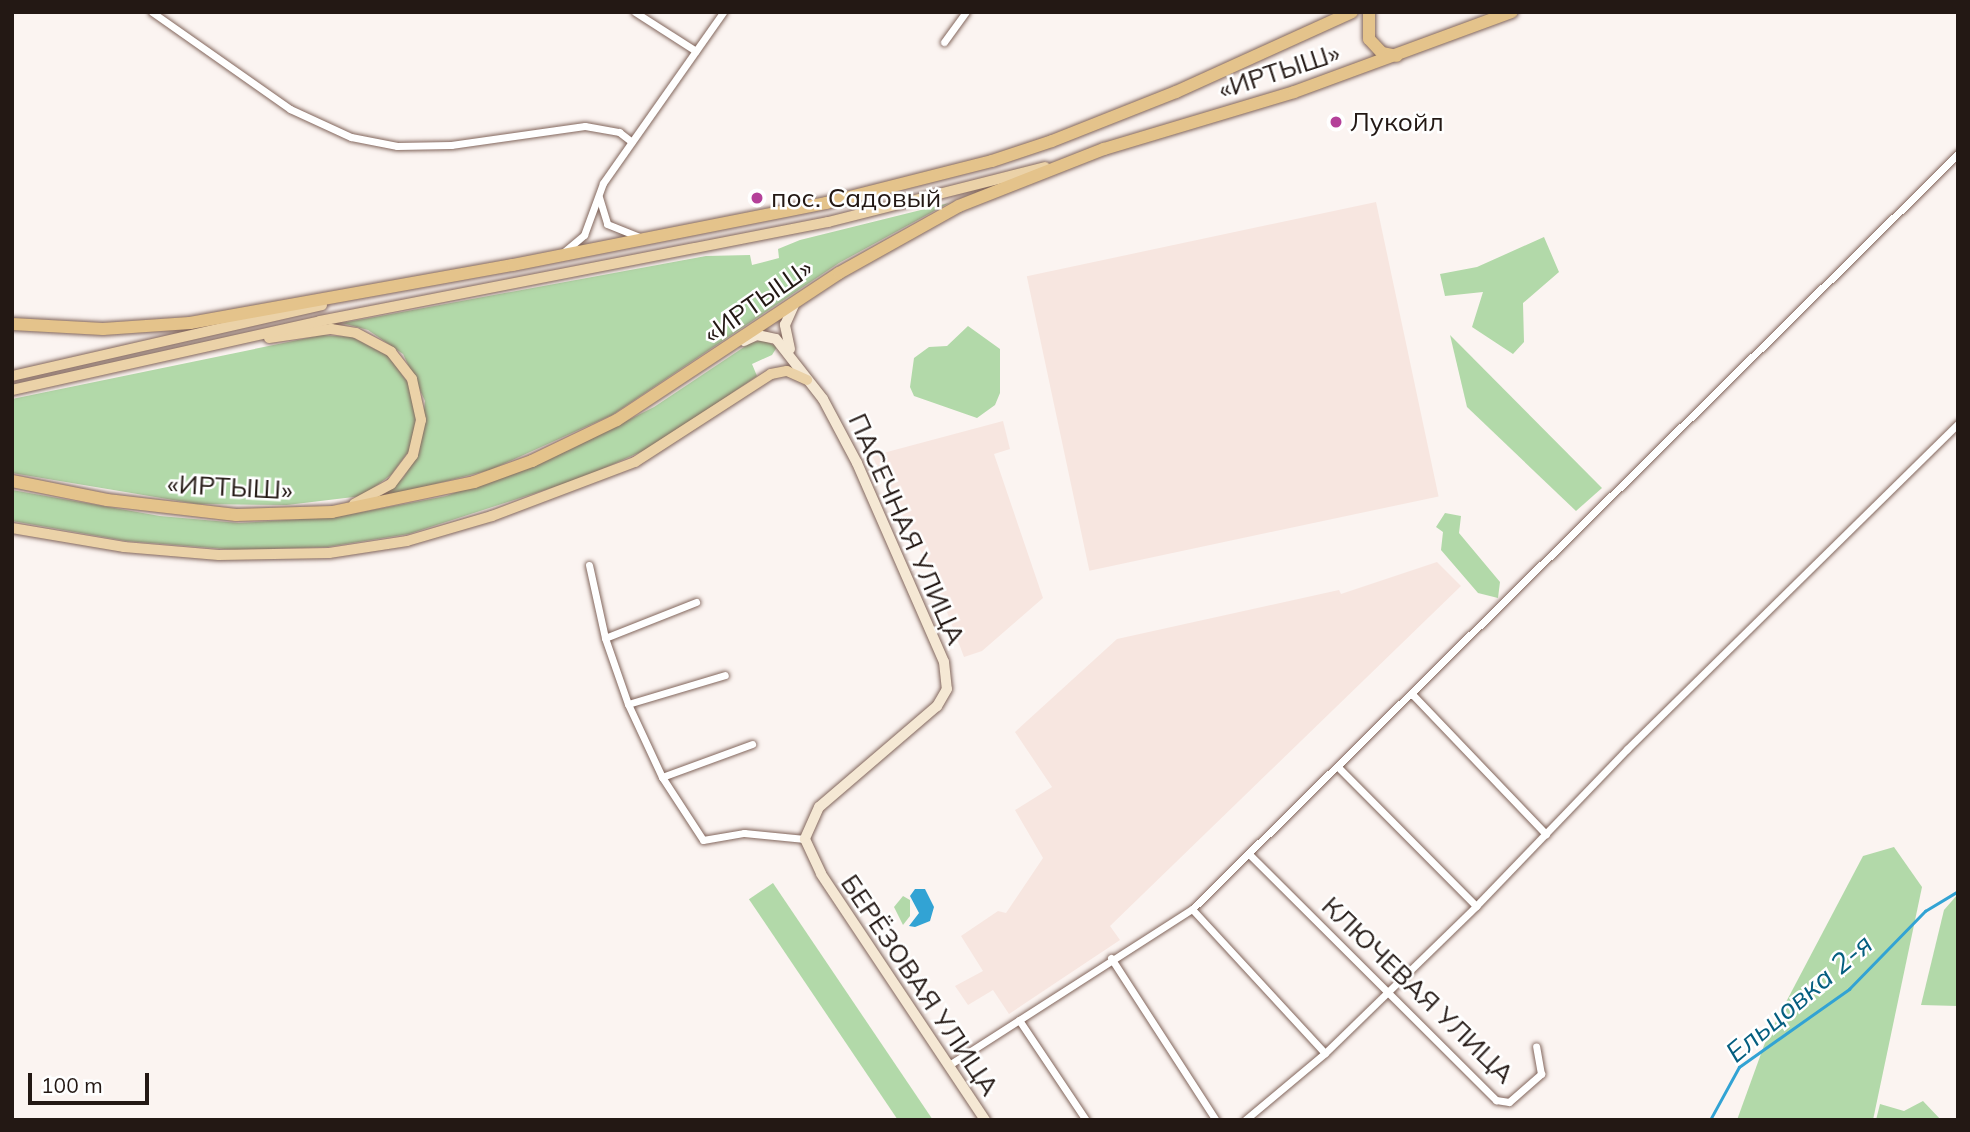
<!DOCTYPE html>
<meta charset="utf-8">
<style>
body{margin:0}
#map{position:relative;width:1970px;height:1132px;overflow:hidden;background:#fbf4f1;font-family:Mulish,sans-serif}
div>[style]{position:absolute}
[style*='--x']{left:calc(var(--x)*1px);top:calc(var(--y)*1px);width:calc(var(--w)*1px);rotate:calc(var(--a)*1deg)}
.built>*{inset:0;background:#f7e6e0;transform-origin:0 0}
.green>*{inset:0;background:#b2d9a9;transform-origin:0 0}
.water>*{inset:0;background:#32a3d4}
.stream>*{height:2.5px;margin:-1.25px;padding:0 1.25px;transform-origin:1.25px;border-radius:1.25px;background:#32a3d4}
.roads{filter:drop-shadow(0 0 2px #82665c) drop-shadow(0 0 2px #82665c)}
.minor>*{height:7px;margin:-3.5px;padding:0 3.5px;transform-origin:3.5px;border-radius:3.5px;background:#fff}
.secondary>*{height:10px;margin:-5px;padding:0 5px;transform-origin:5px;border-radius:5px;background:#f5e8d4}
.primary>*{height:10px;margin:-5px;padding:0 5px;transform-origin:5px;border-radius:5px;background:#ebd2a8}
.trunk>*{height:12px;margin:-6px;padding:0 6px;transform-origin:6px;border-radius:6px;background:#e4c38b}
.dots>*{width:19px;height:19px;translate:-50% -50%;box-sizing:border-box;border:4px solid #fff;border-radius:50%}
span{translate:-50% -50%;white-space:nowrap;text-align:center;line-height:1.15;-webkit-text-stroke:5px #fff;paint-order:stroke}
.street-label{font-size:26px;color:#231814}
.poi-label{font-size:26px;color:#231814}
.left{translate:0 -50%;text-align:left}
.water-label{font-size:28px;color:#045e7f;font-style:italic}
.frame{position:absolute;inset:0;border:14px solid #231814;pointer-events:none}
.scale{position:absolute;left:28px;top:1073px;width:121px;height:32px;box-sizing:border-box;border:4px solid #231814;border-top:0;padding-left:9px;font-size:21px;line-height:24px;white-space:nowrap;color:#231814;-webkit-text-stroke:5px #fff;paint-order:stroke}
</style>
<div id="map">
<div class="built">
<div style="left:1376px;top:202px;width:301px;height:357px;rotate:78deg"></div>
<div style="clip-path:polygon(1003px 421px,1010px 449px,994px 454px,1043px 598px,982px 651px,964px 657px,933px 575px,872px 456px)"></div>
<div style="clip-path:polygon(1437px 562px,1461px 586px,1110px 926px,1120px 940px,1009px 1014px,993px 990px,968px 1005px,955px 986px,983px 971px,961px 936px,998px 911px,1006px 913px,1043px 858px,1015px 810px,1052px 787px,1015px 732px,1117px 639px,1339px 590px,1341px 594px)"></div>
</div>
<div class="green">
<div style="clip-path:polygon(949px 203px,839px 263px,612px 415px,490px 470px,380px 498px,403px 478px,419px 453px,425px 401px,403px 354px,368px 330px,342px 323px,706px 256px,750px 255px,752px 265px,779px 258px,778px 249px,800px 240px)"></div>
<div style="clip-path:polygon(1544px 237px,1559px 272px,1523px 303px,1524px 342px,1513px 354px,1472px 327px,1483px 292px,1445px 296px,1440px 274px,1477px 267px)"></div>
<div style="clip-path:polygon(968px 326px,1000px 349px,1000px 393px,995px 405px,977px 418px,914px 396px,910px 387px,914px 358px,929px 347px,947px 346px)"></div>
<div style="clip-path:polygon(322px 335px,352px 337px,388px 356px,409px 384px,416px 417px,411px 448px,391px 475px,362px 496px,287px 505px,197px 504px,12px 473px,12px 399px)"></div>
<div style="clip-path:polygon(1450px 335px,1602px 488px,1576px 511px,1467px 407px)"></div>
<div style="clip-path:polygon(764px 340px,777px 347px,772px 355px,752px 364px,757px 376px,654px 446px,582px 478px,409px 534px,327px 547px,237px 550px,126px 541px,12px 521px,12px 490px,160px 516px,239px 523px,336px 517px,446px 496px,569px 450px,654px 407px,750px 343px)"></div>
<div style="clip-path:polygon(1445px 513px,1461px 516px,1459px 533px,1500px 582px,1498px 598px,1478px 593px,1441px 550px,1443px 532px,1436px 527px)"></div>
<div style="clip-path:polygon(1894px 847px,1922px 887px,1873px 1120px,1737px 1120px,1766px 1040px,1863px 856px)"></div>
<div style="left:773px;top:883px;width:286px;height:29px;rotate:56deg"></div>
<div style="clip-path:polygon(1958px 894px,1958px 1006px,1921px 1005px,1944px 910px)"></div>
<div style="clip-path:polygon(903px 896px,910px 900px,910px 916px,903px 925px,894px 907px)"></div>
<div style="clip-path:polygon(1923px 1101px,1941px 1120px,1876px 1120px,1880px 1104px,1904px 1111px)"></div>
</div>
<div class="water">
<div style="clip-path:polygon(915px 889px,925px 889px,934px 907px,930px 921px,915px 927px,909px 926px,919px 913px,910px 896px)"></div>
</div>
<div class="stream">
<div style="--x:1710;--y:1120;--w:60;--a:-61.3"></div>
<div style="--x:1739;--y:1067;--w:135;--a:-35.3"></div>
<div style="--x:1849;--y:989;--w:109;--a:-45.7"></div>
<div style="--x:1925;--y:911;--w:39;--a:-31"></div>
</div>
<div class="roads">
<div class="minor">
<div style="--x:152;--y:12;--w:169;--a:35.1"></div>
<div style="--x:290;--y:109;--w:67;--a:24.7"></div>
<div style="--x:351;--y:137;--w:47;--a:11.1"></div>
<div style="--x:397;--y:146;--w:54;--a:-1.1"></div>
<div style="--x:451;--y:145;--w:135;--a:-8.1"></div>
<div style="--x:585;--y:126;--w:35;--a:10"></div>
<div style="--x:619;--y:132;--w:16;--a:38"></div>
<div style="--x:635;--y:12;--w:72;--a:32.6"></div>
<div style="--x:944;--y:42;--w:37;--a:-54"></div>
<div style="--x:599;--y:197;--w:28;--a:73"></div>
<div style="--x:607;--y:224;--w:35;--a:22"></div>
<div style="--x:565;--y:251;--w:25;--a:-40"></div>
<div style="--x:584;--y:235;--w:55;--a:-69.9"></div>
<div style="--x:603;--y:183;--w:209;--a:-54.9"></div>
<div style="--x:589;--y:565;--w:75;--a:77.6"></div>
<div style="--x:605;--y:638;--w:70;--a:70.8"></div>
<div style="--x:628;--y:704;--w:81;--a:65"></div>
<div style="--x:662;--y:777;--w:75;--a:56.9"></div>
<div style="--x:703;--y:840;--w:42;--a:-9.7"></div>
<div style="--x:744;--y:833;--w:61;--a:5.6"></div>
<div style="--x:605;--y:638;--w:98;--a:-21.6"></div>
<div style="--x:1412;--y:694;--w:194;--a:46.3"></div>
<div style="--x:628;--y:704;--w:101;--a:-16.6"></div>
<div style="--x:1338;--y:767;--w:196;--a:45.2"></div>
<div style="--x:662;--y:777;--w:96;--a:-20.1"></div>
<div style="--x:1249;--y:854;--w:349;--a:44.9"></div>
<div style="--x:1496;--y:1100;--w:13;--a:9"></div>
<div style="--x:1509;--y:1102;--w:43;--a:-41.2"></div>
<div style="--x:1541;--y:1074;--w:28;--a:-100"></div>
<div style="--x:1192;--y:909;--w:196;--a:47.3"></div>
<div style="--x:1111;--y:958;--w:193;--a:57.1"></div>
<div style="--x:1019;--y:1020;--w:120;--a:56.2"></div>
<div style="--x:949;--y:1065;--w:289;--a:-32.7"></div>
<div style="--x:1192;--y:909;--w:1076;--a:-44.59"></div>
<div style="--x:1245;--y:1120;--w:104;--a:-39.9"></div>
<div style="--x:1325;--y:1053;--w:211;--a:-44.2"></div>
<div style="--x:1476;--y:906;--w:218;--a:-46.1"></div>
<div style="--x:1627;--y:749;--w:464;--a:-44.5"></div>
</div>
<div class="secondary">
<div style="--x:744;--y:341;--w:14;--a:-25"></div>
<div style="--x:757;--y:335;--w:19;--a:12"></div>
<div style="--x:776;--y:339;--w:76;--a:51.9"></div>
<div style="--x:823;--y:399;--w:72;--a:62"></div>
<div style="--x:857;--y:463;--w:217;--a:66.4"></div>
<div style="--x:944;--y:662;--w:27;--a:84"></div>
<div style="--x:947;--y:689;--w:20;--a:120"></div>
<div style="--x:937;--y:706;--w:155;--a:139.4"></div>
<div style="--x:819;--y:807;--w:35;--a:114"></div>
<div style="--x:805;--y:839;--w:38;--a:65"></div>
<div style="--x:821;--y:874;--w:296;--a:56.3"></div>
<div style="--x:790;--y:349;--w:25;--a:-102"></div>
<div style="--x:785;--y:325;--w:22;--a:-66"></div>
</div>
<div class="primary">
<div style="--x:269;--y:338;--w:63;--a:-8.3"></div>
<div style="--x:331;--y:329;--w:25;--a:9"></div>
<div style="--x:356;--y:333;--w:40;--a:28"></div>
<div style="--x:391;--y:352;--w:34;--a:52"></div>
<div style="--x:412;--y:379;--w:42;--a:77.6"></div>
<div style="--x:421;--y:420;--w:36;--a:103"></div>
<div style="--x:413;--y:455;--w:36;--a:127"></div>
<div style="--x:391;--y:484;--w:42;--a:151.6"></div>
<div style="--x:12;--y:376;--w:318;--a:-12.9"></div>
<div style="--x:12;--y:390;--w:316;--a:-12.6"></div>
<div style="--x:320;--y:321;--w:518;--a:-11.03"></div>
<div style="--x:828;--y:222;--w:224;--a:-14.2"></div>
<div style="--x:12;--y:528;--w:114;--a:9.6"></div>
<div style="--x:124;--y:547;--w:95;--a:4.8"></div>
<div style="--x:219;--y:555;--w:110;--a:-1"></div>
<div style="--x:329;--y:553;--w:79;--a:-8.7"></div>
<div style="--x:407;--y:541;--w:89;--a:-16.4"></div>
<div style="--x:492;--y:516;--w:153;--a:-20.7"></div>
<div style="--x:635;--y:462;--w:162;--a:-32.9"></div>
<div style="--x:771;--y:374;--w:16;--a:-11"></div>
<div style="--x:787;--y:371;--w:22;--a:24"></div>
</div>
<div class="trunk">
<div style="--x:1369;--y:12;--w:27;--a:90"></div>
<div style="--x:1369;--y:39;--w:19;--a:47"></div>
<div style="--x:1382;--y:53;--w:15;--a:11"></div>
<div style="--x:12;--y:324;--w:91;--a:3.1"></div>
<div style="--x:103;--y:329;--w:87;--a:-3.9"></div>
<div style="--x:190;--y:323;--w:328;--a:-10.2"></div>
<div style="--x:513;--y:265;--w:319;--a:-11.2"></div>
<div style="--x:826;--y:203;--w:171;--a:-14.2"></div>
<div style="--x:992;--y:161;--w:63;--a:-18.4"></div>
<div style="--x:1052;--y:141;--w:133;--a:-21.6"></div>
<div style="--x:1176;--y:92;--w:193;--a:-24.4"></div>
<div style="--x:12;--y:481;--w:97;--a:11.3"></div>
<div style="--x:107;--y:500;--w:130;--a:6.6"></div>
<div style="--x:236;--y:515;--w:96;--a:-1.8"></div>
<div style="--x:332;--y:512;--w:145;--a:-11.9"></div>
<div style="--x:474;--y:482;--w:62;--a:-19.9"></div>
<div style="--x:532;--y:461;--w:94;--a:-25.8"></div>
<div style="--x:617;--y:420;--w:266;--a:-33.5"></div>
<div style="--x:839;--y:273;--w:137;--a:-29.2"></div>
<div style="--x:959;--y:206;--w:156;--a:-21.5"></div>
<div style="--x:1104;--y:149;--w:198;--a:-16.7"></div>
<div style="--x:1294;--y:92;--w:232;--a:-20.2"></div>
</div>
</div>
<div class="dots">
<div style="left:1336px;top:122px;background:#b44099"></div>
<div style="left:757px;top:198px;background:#b44099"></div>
</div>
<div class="street-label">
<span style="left:1279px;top:71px;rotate:-18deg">«ИРТЫШ»</span>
<span style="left:758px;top:301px;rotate:-35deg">«ИРТЫШ»</span>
<span style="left:230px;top:487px;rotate:3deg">«ИРТЫШ»</span>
<span style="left:907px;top:529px;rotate:66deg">ПАСЕЧНАЯ УЛИЦА</span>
<span style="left:920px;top:985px;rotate:56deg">БЕРЁЗОВАЯ УЛИЦА</span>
<span style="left:1418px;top:990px;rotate:44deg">КЛЮЧЕВАЯ УЛИЦА</span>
</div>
<div class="poi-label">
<span class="left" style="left:1350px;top:122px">Лукойл</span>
<span class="left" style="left:771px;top:198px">пос. Садовый</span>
</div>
<div class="water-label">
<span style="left:1799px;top:998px;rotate:-40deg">Ельцовка 2-я</span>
</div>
<div class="frame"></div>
<div class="scale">100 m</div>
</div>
